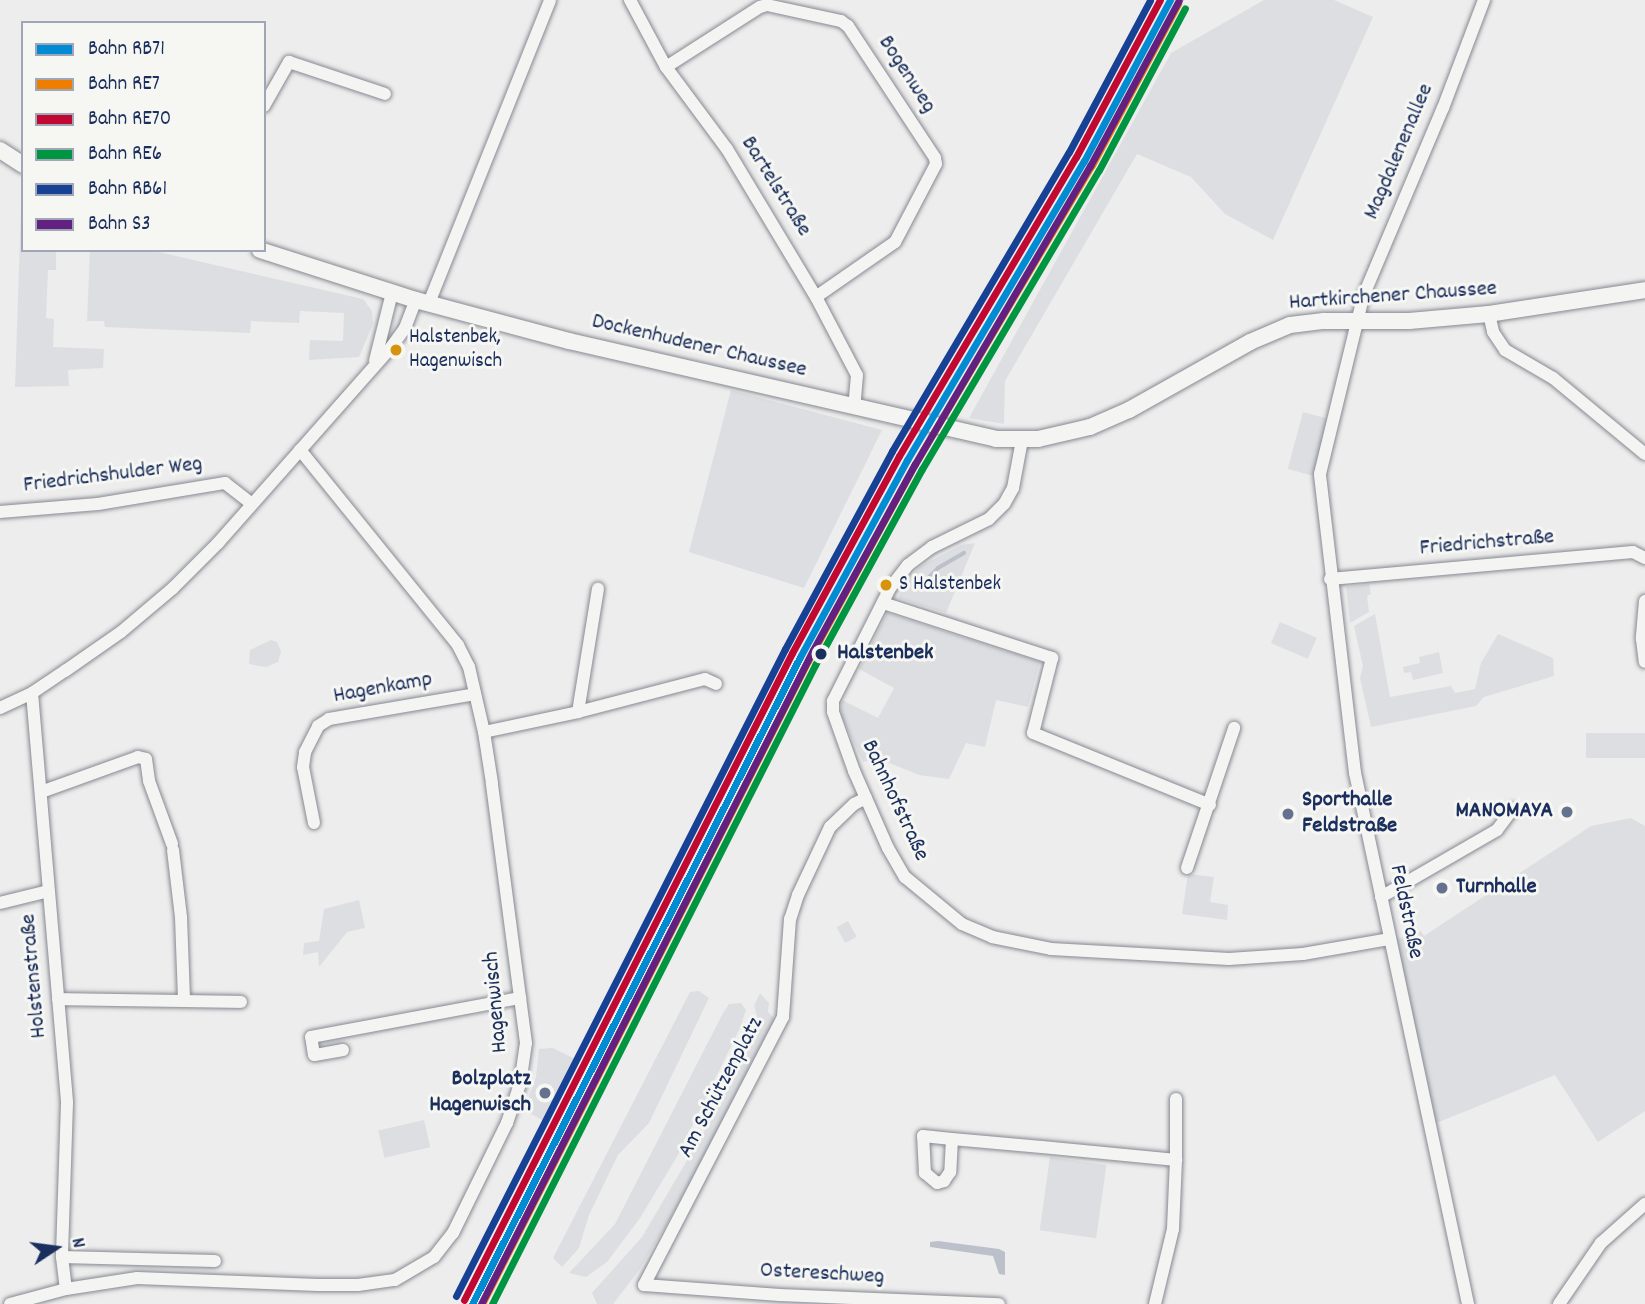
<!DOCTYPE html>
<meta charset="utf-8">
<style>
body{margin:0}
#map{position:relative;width:1645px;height:1304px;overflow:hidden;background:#ededed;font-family:Dekko,sans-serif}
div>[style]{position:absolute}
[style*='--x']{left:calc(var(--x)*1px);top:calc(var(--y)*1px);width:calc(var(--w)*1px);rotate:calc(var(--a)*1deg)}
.green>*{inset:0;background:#dcdee1;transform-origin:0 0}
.water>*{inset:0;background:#bbc0cb}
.stream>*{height:3.5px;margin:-1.75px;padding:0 1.75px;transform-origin:1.75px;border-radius:1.75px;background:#bbc0cb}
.roads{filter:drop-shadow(0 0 2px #868992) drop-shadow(0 0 2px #868992)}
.minor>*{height:12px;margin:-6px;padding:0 6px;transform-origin:6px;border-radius:6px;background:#f4f4f2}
.major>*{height:16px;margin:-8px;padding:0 8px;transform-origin:8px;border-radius:8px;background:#f4f4f2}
.rail-1>*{height:7px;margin:-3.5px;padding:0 3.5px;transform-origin:3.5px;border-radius:3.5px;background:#008bd2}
.rail-2>*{height:7px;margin:-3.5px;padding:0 3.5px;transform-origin:3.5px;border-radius:3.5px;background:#ef7d00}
.rail-3>*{height:7px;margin:-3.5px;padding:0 3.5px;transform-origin:3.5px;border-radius:3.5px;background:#c10831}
.rail-4>*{height:7px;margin:-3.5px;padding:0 3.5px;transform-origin:3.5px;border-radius:3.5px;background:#009641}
.rail-5>*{height:7px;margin:-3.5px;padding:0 3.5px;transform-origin:3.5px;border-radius:3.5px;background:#164194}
.rail-6>*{height:7px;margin:-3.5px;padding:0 3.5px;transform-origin:3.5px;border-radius:3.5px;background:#622181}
.dots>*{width:19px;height:19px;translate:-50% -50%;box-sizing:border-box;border:4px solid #f6f6f2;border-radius:50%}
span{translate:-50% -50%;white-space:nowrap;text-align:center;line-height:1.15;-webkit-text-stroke:6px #f6f6f2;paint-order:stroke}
.bus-label{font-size:21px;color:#1b2f5e}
.left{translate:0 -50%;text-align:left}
.street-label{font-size:23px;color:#1b2f5e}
.stop-label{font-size:23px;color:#1b2f5e;font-weight:700}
.poi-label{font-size:23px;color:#1b2f5e;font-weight:700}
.right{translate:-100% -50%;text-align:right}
.legend{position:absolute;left:21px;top:21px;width:245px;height:231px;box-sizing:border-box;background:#f6f6f2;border:2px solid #9ea6b7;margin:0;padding:9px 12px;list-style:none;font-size:21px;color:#1b2f5e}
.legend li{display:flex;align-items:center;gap:14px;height:35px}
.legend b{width:35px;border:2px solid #9ea6b7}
.north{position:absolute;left:21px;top:1213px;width:70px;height:70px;-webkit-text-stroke:5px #f6f6f2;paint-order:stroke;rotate:77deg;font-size:19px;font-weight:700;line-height:28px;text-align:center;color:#1b2f5e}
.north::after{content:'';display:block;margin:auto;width:24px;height:32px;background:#1b2f5e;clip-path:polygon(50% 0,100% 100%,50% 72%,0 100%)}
</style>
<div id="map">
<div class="green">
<div style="clip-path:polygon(1264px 0,1334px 0,1373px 17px,1273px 240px,1225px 214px,1191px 177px,1137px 154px,1005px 381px,1004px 424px,969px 418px,1171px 53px)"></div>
<div style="clip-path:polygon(22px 178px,23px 250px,56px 250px,56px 270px,48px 270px,46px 318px,54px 319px,53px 347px,104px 349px,103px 368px,68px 370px,69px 386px,15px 387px)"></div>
<div style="clip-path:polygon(90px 250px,150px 250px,363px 299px,372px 311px,373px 324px,359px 357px,309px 360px,310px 340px,343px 341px,344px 313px,300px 311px,299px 323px,251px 321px,250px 333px,105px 327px,104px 321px,87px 321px)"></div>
<div style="clip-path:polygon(731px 390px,882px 430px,804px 588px,689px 552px)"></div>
<div style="left:1303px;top:412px;width:28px;height:59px;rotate:15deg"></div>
<div style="clip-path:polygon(975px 543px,946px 613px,898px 598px,908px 578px,921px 566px,961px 545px)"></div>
<div style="clip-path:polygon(1369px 584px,1371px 594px,1367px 596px,1369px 612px,1350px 623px,1346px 587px)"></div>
<div style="clip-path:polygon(887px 613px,1040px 662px,1028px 707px,996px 700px,985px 747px,966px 743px,949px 779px,919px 775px,877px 758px,863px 762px,841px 715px,842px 700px,878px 718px,894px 688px,859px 669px)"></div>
<div style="clip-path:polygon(1375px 614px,1390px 697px,1451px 686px,1455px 693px,1475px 689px,1481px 663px,1498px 634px,1553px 658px,1554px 676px,1484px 697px,1476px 706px,1371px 727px,1360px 678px,1363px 666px,1354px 626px)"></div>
<div style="left:1280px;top:622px;width:40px;height:23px;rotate:23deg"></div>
<div style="clip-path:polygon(271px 640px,277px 642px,281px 651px,278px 662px,266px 667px,249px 664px,250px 650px)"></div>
<div style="clip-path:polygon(1439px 652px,1443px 673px,1413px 680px,1411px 672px,1404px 673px,1403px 667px,1420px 663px,1419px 657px)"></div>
<div style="left:1645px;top:733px;width:25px;height:59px;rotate:90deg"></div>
<div style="clip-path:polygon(1631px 818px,1645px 826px,1645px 1111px,1598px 1142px,1555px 1075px,1429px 1126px,1392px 941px,1421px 931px,1424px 936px,1591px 826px)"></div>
<div style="clip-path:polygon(1188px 874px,1214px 877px,1210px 902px,1228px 905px,1227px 920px,1182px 914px)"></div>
<div style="clip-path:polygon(359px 900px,365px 928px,347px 932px,319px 967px,318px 952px,303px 955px,304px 943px,319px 941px,324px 909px)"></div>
<div style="left:848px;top:921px;width:18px;height:13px;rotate:61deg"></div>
<div style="clip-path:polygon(699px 991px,709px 998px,649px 1123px,618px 1155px,589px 1215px,579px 1248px,562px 1267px,553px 1258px,690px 992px)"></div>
<div style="clip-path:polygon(760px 993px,769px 1003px,768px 1012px,776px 1020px,671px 1217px,640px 1269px,613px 1304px,597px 1304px,592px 1293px,642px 1237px,722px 1101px,757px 1016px,754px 1006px)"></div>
<div style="clip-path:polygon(741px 1003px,746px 1010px,740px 1028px,678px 1155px,640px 1218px,607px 1262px,586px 1277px,569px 1273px,615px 1224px,723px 1013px,729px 1004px)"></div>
<div style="clip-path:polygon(553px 1048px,577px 1060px,544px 1121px,524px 1110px,536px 1077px,539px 1049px)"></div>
<div style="left:424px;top:1120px;width:28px;height:47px;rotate:77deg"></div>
<div style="left:1050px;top:1157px;width:57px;height:74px;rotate:8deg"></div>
</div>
<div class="water">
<div style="clip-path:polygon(938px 1241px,999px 1249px,1005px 1252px,1005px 1275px,999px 1274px,993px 1256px,930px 1247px,930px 1242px)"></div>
</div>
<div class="stream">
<div style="--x:918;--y:589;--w:29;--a:-46"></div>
<div style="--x:938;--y:568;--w:30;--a:-30"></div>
</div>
<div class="roads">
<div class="minor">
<div style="--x:630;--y:0;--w:76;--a:61.8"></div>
<div style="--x:666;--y:67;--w:102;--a:53.4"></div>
<div style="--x:727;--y:149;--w:173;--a:59"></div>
<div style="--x:816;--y:297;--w:88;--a:62.3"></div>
<div style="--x:857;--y:375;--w:32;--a:95"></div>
<div style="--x:666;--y:67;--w:112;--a:-32.6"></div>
<div style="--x:760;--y:7;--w:7;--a:-16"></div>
<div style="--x:767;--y:5;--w:76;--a:12.2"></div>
<div style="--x:841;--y:21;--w:9;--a:36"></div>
<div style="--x:848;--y:26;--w:158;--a:56.6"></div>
<div style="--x:935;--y:158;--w:6;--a:81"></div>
<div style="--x:936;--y:164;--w:88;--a:117.7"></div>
<div style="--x:895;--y:242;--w:96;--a:145.2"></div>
<div style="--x:264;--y:106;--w:51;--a:-60.4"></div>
<div style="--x:289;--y:62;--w:101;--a:18.4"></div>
<div style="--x:429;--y:303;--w:326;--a:-68.2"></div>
<div style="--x:1489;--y:314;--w:18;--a:77"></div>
<div style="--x:1493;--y:332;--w:22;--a:56"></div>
<div style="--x:1505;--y:350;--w:56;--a:30.3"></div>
<div style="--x:1553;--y:378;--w:119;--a:39.6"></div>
<div style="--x:375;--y:361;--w:70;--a:-76"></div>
<div style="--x:1022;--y:440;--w:49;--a:100.6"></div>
<div style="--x:1013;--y:488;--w:18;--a:119"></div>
<div style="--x:1004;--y:504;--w:21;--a:135"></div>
<div style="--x:989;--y:519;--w:64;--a:153.8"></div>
<div style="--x:932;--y:547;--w:30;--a:143"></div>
<div style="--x:908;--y:565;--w:29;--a:128"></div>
<div style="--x:890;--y:588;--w:127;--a:116.8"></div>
<div style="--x:833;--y:701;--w:11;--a:90"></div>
<div style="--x:833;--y:712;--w:63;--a:70.4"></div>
<div style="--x:854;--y:771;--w:84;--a:66.2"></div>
<div style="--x:888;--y:848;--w:34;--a:60"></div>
<div style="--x:905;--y:877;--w:74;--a:39.5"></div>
<div style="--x:962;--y:924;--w:33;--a:23"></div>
<div style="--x:992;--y:937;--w:60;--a:11.5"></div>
<div style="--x:1051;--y:949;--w:178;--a:3.2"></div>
<div style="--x:1229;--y:959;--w:74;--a:-3.9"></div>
<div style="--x:1303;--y:954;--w:87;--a:-9.9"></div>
<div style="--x:0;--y:512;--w:98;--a:-4.7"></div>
<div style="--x:98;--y:504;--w:129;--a:-9.4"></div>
<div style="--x:225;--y:483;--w:33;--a:38"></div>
<div style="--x:1330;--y:579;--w:304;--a:-5.1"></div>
<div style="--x:1633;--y:552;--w:13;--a:27"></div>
<div style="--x:1645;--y:601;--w:38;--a:95"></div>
<div style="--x:1642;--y:639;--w:23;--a:83"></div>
<div style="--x:883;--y:603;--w:178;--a:18"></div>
<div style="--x:1052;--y:658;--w:77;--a:104.2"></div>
<div style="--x:1033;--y:733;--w:191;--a:22.1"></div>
<div style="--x:32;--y:693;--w:411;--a:85.1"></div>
<div style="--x:67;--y:1103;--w:154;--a:91.9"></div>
<div style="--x:62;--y:1257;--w:32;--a:83"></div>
<div style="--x:0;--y:708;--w:35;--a:-25"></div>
<div style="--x:32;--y:693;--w:40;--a:-34"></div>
<div style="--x:65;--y:671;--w:68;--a:-34.9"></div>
<div style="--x:121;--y:632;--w:68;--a:-40.2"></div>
<div style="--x:173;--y:588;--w:64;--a:-45"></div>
<div style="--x:218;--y:543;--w:263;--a:-48.5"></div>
<div style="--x:392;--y:346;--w:22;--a:-54"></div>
<div style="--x:405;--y:328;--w:30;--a:-69"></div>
<div style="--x:578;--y:712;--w:125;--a:-80.8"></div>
<div style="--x:484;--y:732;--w:96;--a:-12"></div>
<div style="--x:578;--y:712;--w:131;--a:-14.6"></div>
<div style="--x:705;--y:679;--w:12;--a:24"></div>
<div style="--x:41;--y:792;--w:103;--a:-19.8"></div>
<div style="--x:138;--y:757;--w:8;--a:14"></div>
<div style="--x:146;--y:759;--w:22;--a:82"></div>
<div style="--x:149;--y:781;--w:67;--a:69.9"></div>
<div style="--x:866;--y:798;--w:13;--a:153"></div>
<div style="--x:854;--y:804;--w:33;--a:136"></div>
<div style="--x:830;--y:827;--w:75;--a:115.2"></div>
<div style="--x:798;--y:895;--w:25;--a:108"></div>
<div style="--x:790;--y:919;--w:98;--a:94.1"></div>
<div style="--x:783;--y:1017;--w:302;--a:117.4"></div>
<div style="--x:644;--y:1285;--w:136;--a:4.2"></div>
<div style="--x:780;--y:1295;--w:219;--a:2.4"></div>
<div style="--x:314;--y:823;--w:57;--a:-101.1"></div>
<div style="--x:303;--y:767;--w:15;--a:-82"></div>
<div style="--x:305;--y:752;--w:29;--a:-63"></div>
<div style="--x:318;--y:726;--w:13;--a:-32"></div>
<div style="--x:329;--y:719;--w:148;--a:-9.7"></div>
<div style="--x:173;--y:850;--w:67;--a:83.2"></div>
<div style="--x:181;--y:917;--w:83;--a:87.9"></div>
<div style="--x:1187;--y:868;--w:148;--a:-71.4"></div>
<div style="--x:1381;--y:897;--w:134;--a:-30"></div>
<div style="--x:1497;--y:830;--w:26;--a:-53"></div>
<div style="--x:0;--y:903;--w:50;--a:-13.8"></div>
<div style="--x:58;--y:999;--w:183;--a:0.9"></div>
<div style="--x:343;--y:1050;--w:29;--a:170"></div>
<div style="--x:314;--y:1055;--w:18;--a:-99"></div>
<div style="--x:311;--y:1037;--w:213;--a:-10.6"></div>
<div style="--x:1176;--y:1099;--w:61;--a:90"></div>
<div style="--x:952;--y:1139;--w:33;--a:93"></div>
<div style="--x:950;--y:1172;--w:11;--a:124"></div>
<div style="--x:944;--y:1181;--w:7;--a:164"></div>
<div style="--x:937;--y:1183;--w:16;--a:-140"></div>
<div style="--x:925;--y:1173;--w:37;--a:-93"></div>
<div style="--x:923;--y:1136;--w:29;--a:6"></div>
<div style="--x:952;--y:1139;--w:90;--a:5.1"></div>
<div style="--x:1042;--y:1147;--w:135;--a:5.5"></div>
<div style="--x:1176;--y:1160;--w:69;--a:92.5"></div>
<div style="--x:1173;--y:1229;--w:77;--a:103.5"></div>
<div style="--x:62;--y:1257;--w:153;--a:1.5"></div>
<div style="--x:10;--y:1304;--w:58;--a:-15"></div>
<div style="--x:66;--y:1289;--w:72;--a:-8.8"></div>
<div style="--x:137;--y:1278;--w:181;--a:2.2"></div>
<div style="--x:318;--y:1285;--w:40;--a:0"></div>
<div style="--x:358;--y:1285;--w:37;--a:-8"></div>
<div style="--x:395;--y:1280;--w:45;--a:-30.5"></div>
<div style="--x:434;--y:1257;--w:31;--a:-52"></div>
<div style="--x:453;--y:1233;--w:123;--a:-63.9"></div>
<div style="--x:507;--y:1123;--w:41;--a:-71.6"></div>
<div style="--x:520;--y:1084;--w:41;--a:-81.7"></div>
<div style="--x:526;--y:1043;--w:262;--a:-97.5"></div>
<div style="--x:492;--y:783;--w:52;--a:-98.9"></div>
<div style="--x:484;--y:732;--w:67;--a:-103"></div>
<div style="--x:469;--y:667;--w:25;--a:-117"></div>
<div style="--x:458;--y:645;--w:251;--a:-129"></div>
<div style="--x:1468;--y:1304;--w:543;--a:-102.01"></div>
<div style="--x:1355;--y:773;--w:301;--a:-96.7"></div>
<div style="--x:1320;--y:474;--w:182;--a:-76.3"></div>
<div style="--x:1363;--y:297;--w:205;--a:-67.1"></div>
<div style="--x:1443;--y:108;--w:116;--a:-69.2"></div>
<div style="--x:1559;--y:1304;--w:74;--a:-55.5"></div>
<div style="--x:1601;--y:1243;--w:59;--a:-41.6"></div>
</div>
<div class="major">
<div style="--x:0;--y:150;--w:27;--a:33"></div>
<div style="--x:260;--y:250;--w:164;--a:17.8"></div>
<div style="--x:416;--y:300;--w:158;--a:15"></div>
<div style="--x:569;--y:341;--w:438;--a:12.9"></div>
<div style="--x:996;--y:439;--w:42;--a:0"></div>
<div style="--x:1038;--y:439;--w:53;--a:-13"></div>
<div style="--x:1090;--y:427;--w:43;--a:-23.6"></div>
<div style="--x:1129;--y:410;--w:139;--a:-29.3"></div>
<div style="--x:1250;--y:342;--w:43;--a:-23"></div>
<div style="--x:1290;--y:325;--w:34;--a:-7"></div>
<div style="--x:1324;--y:321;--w:85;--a:0"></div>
<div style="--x:1409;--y:321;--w:80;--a:-5"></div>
<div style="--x:1489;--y:314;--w:158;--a:-8.7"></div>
</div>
</div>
<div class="rail-1">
<div style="--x:472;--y:1304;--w:725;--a:-63.12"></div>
<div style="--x:800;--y:657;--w:224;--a:-61.5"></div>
<div style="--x:907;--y:460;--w:347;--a:-59.4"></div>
<div style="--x:1084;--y:161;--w:183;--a:-61.9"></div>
</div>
<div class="rail-2">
<div style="--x:482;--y:1304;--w:721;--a:-63.12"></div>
<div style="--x:808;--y:661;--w:224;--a:-61.5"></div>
<div style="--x:915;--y:464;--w:347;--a:-59.4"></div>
<div style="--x:1092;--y:165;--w:183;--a:-61.9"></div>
</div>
<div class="rail-3">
<div style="--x:464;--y:1300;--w:725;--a:-63.12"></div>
<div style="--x:792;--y:653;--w:224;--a:-61.5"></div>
<div style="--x:899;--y:456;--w:347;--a:-59.4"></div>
<div style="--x:1076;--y:157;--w:178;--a:-61.9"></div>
</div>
<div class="rail-4">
<div style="--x:492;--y:1304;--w:716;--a:-63.18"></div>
<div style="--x:815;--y:665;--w:223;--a:-61.4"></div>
<div style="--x:922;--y:469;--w:347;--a:-59.4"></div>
<div style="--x:1099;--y:170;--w:183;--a:-62"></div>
</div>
<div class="rail-5">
<div style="--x:456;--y:1296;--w:726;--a:-63.05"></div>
<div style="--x:785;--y:649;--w:225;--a:-61.6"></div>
<div style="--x:892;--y:451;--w:347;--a:-59.4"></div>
<div style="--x:1069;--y:152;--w:172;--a:-61.9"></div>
</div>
<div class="rail-6">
<div style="--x:481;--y:1304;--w:733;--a:-63.09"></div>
<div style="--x:813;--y:650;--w:212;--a:-61.3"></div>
<div style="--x:915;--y:464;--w:346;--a:-59.6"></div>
<div style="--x:1090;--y:166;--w:188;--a:-61.8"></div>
</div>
<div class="dots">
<div style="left:396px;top:350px;background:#d6940e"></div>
<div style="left:886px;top:585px;background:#d6940e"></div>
<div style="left:821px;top:654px;background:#1b2f5e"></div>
<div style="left:1567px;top:812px;background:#647290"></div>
<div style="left:1288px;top:814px;background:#647290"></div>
<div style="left:1442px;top:888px;background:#647290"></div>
<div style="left:545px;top:1093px;background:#647290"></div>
</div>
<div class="bus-label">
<span class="left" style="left:409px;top:350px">Halstenbek,<br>Hagenwisch</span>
<span class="left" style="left:899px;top:585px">S Halstenbek</span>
</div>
<div class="street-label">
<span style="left:906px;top:75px;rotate:57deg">Bogenweg</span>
<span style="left:1400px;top:152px;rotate:-67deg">Magdalenenallee</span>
<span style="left:775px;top:187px;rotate:58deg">Bartelstraße</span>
<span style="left:1393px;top:297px;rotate:-4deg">Hartkirchener Chaussee</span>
<span style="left:699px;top:347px;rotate:13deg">Dockenhudener Chaussee</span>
<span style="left:113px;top:476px;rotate:-7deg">Friedrichshulder Weg</span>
<span style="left:1487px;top:544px;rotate:-5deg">Friedrichstraße</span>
<span style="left:383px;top:689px;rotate:-10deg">Hagenkamp</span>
<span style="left:894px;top:801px;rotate:65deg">Bahnhofstraße</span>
<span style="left:1405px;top:912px;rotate:78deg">Feldstraße</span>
<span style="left:35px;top:976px;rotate:-95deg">Holstenstraße</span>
<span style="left:497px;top:1002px;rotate:-95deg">Hagenwisch</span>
<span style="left:722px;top:1088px;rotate:-62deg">Am Schützenplatz</span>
<span style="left:822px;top:1275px;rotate:3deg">Ostereschweg</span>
</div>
<div class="stop-label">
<span class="left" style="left:837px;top:654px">Halstenbek</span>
</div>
<div class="poi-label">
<span class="left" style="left:1302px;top:814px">Sporthalle<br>Feldstraße</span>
<span class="right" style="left:1553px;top:812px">MANOMAYA</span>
<span class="left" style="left:1456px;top:888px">Turnhalle</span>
<span class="right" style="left:531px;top:1093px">Bolzplatz<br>Hagenwisch</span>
</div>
<ul class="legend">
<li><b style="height:9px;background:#008bd2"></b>Bahn RB71</li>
<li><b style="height:9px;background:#ef7d00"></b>Bahn RE7</li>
<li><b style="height:9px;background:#c10831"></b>Bahn RE70</li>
<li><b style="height:9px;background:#009641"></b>Bahn RE6</li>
<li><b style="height:9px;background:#164194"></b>Bahn RB61</li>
<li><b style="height:9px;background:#622181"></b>Bahn S3</li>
</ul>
<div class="north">N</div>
</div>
